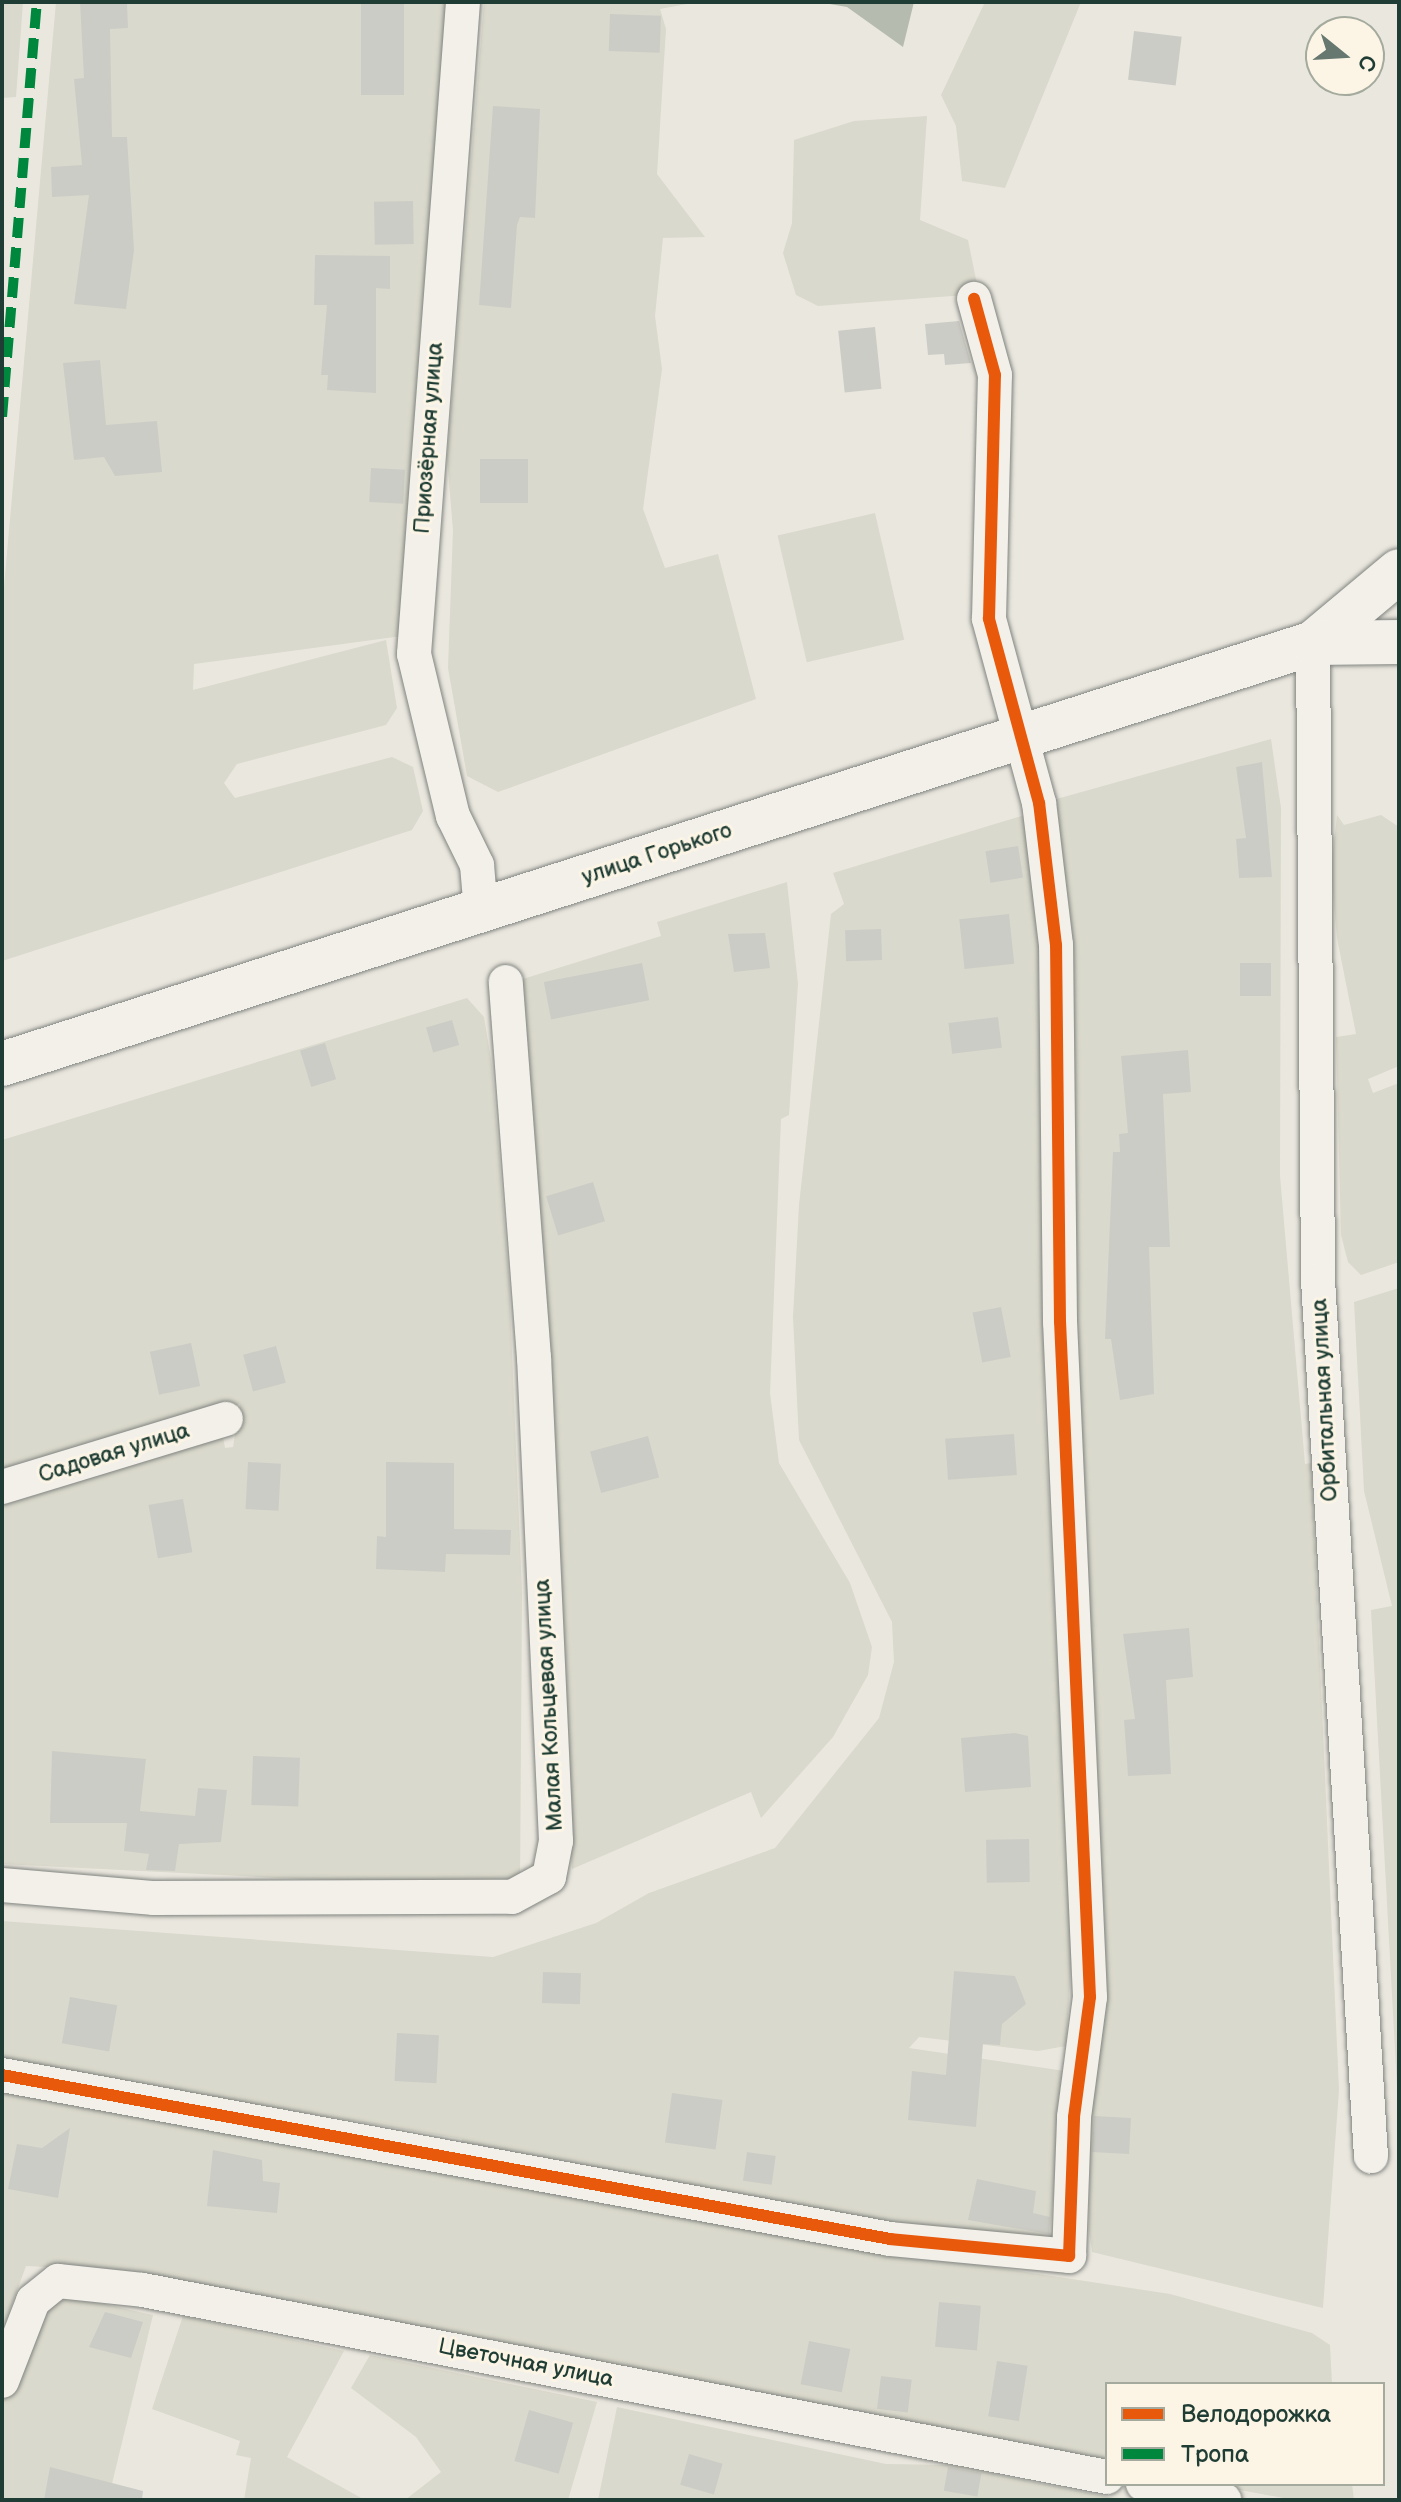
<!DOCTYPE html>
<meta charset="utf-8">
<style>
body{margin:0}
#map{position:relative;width:1401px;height:2502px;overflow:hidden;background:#eae7df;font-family:"Balsamiq Sans",sans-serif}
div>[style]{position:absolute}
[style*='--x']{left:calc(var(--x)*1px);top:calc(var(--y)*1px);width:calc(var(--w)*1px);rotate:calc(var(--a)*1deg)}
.green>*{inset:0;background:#dad9cd;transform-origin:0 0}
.water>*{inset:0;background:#b6bbaf}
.building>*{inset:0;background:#ccccc6;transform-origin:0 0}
.roads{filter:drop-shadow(0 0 2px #80847f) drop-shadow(0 0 2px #80847f)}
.minor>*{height:34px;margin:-17px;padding:0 17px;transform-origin:17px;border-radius:17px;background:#f3f0ea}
.primary>*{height:44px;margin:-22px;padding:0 22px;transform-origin:22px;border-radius:22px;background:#f3f0ea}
.quiet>*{height:10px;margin-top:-5px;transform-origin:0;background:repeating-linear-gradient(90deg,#00873e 0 20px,transparent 0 30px)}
.cycleway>*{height:12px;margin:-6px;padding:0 6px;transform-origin:6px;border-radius:6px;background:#e8590c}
span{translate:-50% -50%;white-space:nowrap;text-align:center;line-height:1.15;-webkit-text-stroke:6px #fcf5e5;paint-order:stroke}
.street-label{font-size:22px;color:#1f3d34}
.frame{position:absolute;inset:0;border:4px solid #1f3d34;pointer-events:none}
.legend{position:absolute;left:1105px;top:2382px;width:280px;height:104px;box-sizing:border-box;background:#fcf5e5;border:2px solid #a4ab9e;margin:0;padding:10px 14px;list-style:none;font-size:24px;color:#1f3d34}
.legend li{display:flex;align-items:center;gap:16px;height:40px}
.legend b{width:40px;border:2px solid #a4ab9e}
.north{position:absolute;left:1305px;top:16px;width:80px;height:80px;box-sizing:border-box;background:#fcf5e5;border:2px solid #a4ab9e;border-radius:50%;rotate:108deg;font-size:22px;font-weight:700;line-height:32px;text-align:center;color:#1f3d34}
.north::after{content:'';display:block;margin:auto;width:28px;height:36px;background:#667870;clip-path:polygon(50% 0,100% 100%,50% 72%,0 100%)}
</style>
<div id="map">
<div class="green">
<div style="clip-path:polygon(2px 2px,23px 2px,16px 97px,2px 98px)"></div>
<div style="clip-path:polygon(56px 2px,448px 2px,402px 636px,194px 664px,193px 690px,386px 640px,397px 708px,386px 725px,237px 764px,224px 783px,235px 798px,392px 757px,413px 767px,423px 811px,412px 830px,2px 961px,2px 609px)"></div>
<div style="clip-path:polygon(484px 2px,697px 2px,660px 9px,666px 29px,657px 174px,705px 237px,663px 238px,655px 316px,662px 369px,643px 509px,665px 568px,718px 554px,756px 699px,498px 792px,467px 776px,448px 668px,453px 530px,447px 458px)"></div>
<div style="clip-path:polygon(985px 2px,1081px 2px,1005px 188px,962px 181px,956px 126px,941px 95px)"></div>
<div style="clip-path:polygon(927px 116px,920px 220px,968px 240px,979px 294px,818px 306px,796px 295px,783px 253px,792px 223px,794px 140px,854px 121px)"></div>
<div style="left:875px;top:513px;width:130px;height:100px;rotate:77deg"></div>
<div style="clip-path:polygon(1271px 739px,1281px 808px,1280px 1176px,1305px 1464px,1311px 1463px,1339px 2090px,1323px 2308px,1092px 2252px,1089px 2231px,1090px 2100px,1106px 1980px,1071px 1373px,1074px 1127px,1053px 800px)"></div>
<div style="clip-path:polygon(1028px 814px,1043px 938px,1044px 1404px,1072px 1949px,1066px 2046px,1038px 2051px,919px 2037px,909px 2048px,1065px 2071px,1049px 2245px,899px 2228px,461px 2146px,462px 2139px,2px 2062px,2px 1921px,493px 1957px,596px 1923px,649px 1893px,775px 1848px,879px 1718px,894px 1662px,892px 1622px,799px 1440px,793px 1317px,799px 1205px,831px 914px,844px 904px,833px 873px)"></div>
<div style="clip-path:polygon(1337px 815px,1344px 825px,1381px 815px,1399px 827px,1399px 1066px,1368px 1079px,1373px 1093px,1399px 1083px,1399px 1262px,1361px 1275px,1348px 1262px,1341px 1235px,1336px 1037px,1356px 1034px,1337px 938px,1331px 870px)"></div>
<div style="clip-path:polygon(787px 882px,798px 984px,789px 1115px,781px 1119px,770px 1393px,779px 1463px,850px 1583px,872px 1647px,868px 1675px,833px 1737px,761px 1818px,751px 1792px,572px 1869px,510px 983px,661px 936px,657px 922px)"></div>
<div style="clip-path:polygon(467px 998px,484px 1017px,492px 1066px,509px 1280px,522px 1592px,520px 1890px,2px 1864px,2px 1498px,223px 1437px,225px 1448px,233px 1447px,240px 1404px,2px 1474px,2px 1140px)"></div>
<div style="clip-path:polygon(1399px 1288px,1399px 2123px,1371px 1610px,1392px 1606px,1364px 1491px,1354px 1302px)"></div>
<div style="clip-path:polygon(2px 2087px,889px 2251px,1170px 2294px,1312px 2333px,1330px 2345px,1332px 2384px,1107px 2384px,1107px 2464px,86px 2269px,26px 2266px,2px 2332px)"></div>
<div style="clip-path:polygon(73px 2297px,153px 2315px,108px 2500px,2px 2500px,2px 2405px,37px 2318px,46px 2306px)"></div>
<div style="clip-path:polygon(183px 2316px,344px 2351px,287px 2457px,365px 2500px,244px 2500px,251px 2458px,236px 2455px,240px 2441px,152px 2409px)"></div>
<div style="clip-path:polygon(370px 2355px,597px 2402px,568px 2500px,405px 2500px,441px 2472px,416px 2437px,351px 2388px)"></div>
<div style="clip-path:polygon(617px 2407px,886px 2464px,949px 2465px,1124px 2500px,598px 2500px)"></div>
<div style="clip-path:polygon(1208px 2484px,1352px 2484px,1354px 2500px,1294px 2500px)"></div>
</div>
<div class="water">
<div style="clip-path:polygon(818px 2px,914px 2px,903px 47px,847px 7px)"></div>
</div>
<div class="building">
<div style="clip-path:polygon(80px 2px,127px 2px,128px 28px,110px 29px,112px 137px,127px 137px,134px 250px,126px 309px,74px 304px,89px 195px,52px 197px,51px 167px,82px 165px,74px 79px,84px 78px)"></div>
<div style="left:361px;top:2px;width:43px;height:93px"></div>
<div style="left:610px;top:14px;width:51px;height:37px;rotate:2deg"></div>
<div style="left:1134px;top:31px;width:48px;height:49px;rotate:7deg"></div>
<div style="clip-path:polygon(493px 106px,540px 109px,535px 218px,520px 217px,517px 225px,511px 308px,479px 305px)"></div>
<div style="left:413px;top:201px;width:43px;height:39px;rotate:89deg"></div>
<div style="clip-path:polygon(315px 255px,390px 256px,390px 289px,376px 288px,376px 393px,327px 390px,328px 375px,321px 375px,327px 305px,314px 305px)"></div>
<div style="clip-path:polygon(959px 321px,971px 363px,945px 365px,944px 354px,928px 355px,925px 324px)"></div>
<div style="left:875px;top:327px;width:62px;height:37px;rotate:84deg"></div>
<div style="clip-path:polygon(100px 360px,106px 425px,157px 421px,162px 472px,115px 476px,104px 457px,74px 460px,63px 363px)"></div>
<div style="left:528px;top:459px;width:44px;height:48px;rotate:90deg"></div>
<div style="left:371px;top:468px;width:34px;height:34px;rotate:3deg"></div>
<div style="clip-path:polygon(1262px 762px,1272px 877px,1239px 878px,1236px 839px,1246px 838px,1236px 767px)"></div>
<div style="left:1018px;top:846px;width:32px;height:33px;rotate:81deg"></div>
<div style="left:1009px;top:914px;width:50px;height:50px;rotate:84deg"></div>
<div style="left:881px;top:929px;width:31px;height:36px;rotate:88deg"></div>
<div style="clip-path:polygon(765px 933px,770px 968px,734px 972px,728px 934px)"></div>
<div style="left:642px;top:963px;width:38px;height:100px;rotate:79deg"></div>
<div style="left:1240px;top:963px;width:31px;height:33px"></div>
<div style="left:998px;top:1017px;width:31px;height:50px;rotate:83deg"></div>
<div style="left:452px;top:1020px;width:26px;height:27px;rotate:74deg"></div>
<div style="left:325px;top:1043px;width:38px;height:26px;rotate:73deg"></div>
<div style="clip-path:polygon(1188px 1050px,1191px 1092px,1163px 1094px,1170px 1247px,1149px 1247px,1154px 1394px,1120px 1400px,1111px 1339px,1105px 1339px,1113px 1152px,1120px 1152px,1119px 1134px,1128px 1133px,1121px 1056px)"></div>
<div style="left:593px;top:1182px;width:41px;height:49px;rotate:73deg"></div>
<div style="left:1001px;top:1307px;width:51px;height:29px;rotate:79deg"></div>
<div style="left:191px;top:1343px;width:44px;height:42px;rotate:78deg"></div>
<div style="left:276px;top:1346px;width:38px;height:34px;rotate:75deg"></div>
<div style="left:1014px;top:1434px;width:41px;height:69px;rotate:86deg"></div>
<div style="left:648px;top:1436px;width:43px;height:60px;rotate:75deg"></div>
<div style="left:248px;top:1462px;width:33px;height:47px;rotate:3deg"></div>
<div style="clip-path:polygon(386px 1462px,454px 1463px,454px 1529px,511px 1530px,510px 1555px,446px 1554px,445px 1572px,376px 1569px,377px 1536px,386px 1537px)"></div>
<div style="left:183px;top:1499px;width:54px;height:35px;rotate:80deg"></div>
<div style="clip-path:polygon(1189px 1628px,1193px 1677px,1166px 1680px,1171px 1774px,1128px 1776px,1124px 1720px,1135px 1719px,1123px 1634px)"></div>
<div style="clip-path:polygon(1015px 1733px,1028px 1736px,1031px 1787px,965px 1792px,961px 1738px)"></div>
<div style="clip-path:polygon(52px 1751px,146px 1759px,140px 1811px,195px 1816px,198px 1788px,227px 1790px,221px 1842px,179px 1844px,175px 1871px,146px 1870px,149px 1854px,124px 1851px,127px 1823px,50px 1823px)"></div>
<div style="left:253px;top:1756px;width:47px;height:49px;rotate:2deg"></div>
<div style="left:1029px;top:1839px;width:43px;height:43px;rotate:89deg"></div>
<div style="clip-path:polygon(954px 1971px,1015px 1976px,1026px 2004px,1002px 2024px,1000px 2045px,983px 2044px,976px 2127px,908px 2120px,912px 2071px,946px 2075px)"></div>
<div style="left:543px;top:1972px;width:38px;height:31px;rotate:2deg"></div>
<div style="left:70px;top:1997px;width:48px;height:47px;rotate:10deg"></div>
<div style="left:397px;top:2033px;width:42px;height:48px;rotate:3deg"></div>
<div style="left:672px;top:2093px;width:51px;height:50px;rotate:8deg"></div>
<div style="left:1094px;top:2116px;width:37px;height:36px;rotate:3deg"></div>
<div style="clip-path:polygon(70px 2128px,58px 2198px,8px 2189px,17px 2144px,42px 2148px)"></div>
<div style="clip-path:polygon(213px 2150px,262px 2160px,263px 2181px,280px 2183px,277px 2213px,207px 2206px)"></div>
<div style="left:747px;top:2152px;width:29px;height:29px;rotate:8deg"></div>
<div style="clip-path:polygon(977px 2179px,1036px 2191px,1033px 2213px,1050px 2217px,1049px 2234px,968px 2220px)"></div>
<div style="left:939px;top:2302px;width:42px;height:45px;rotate:5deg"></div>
<div style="clip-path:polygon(105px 2312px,143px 2322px,131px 2358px,89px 2347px)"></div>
<div style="left:809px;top:2341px;width:42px;height:44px;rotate:11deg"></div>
<div style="left:997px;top:2361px;width:31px;height:56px;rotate:9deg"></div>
<div style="left:881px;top:2376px;width:31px;height:33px;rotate:7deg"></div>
<div style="left:529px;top:2410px;width:46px;height:53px;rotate:16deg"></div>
<div style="left:689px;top:2454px;width:35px;height:32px;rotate:16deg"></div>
<div style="clip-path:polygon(50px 2467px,143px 2491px,142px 2500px,44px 2500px)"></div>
<div style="left:948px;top:2467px;width:34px;height:24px;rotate:10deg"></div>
</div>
<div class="roads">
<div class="minor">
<div style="--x:463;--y:2;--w:654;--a:94.3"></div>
<div style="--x:414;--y:654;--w:167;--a:76.5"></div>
<div style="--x:453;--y:816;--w:55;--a:63.9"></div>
<div style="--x:477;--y:865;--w:47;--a:85.1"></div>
<div style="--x:1313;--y:643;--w:637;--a:89.55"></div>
<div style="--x:1318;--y:1280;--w:878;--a:86.54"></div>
<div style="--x:2;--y:1487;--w:234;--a:-16.9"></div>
<div style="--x:2;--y:1885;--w:153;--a:4.9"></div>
<div style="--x:154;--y:1898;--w:358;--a:-0.2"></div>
<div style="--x:512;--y:1897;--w:42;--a:-28.4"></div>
<div style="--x:549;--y:1877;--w:37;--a:-79"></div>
<div style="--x:556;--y:1841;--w:484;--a:-92.6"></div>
<div style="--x:534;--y:1358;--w:377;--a:-94.3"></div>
<div style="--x:2;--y:2075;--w:903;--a:10.46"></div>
<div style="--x:890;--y:2239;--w:180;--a:5.4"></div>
<div style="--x:1069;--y:2256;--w:139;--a:-87.9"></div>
<div style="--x:1074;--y:2117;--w:121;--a:-82.4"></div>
<div style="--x:1090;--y:1997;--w:676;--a:-92.54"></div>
<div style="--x:1060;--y:1322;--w:377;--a:-90.6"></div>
<div style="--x:1056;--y:945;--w:143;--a:-96.8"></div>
<div style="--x:1039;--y:803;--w:191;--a:-105.2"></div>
<div style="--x:989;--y:619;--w:244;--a:-88.6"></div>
<div style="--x:995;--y:375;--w:79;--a:-105.4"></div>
<div style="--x:2;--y:2381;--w:86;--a:-68.8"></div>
<div style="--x:33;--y:2301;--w:32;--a:-39"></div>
<div style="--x:58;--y:2281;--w:85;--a:6"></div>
<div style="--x:143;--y:2290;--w:982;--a:10.98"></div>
<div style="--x:1143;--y:2484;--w:83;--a:11.2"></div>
</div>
<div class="primary">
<div style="--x:1313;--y:643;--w:112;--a:-39.9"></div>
<div style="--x:2;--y:1064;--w:1377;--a:-17.8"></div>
<div style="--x:1313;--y:643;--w:86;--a:-0.7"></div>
</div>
</div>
<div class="quiet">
<div style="--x:2;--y:417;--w:416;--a:-85.2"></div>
</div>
<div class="cycleway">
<div style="--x:2;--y:2075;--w:903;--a:10.46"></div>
<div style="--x:890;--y:2239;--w:180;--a:5.4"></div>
<div style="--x:1069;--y:2256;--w:139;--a:-87.9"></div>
<div style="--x:1074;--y:2117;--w:121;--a:-82.4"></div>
<div style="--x:1090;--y:1997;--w:676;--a:-92.54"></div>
<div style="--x:1060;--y:1322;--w:377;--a:-90.6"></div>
<div style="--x:1056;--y:945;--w:143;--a:-96.8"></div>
<div style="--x:1039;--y:803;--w:191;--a:-105.2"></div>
<div style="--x:989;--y:619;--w:244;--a:-88.6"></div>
<div style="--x:995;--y:375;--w:79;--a:-105.4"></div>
</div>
<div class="street-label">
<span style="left:429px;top:438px;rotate:-86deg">Приозёрная улица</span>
<span style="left:657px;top:854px;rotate:-18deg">улица Горького</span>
<span style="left:1325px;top:1400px;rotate:-93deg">Орбитальная улица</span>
<span style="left:114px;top:1453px;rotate:-17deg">Садовая улица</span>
<span style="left:549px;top:1705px;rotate:-93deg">Малая Кольцевая улица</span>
<span style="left:526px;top:2363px;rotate:11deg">Цветочная улица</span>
</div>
<div class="frame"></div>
<ul class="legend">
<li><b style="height:10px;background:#e8590c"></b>Велодорожка</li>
<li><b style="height:10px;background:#00873e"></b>Тропа</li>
</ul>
<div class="north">С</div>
</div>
